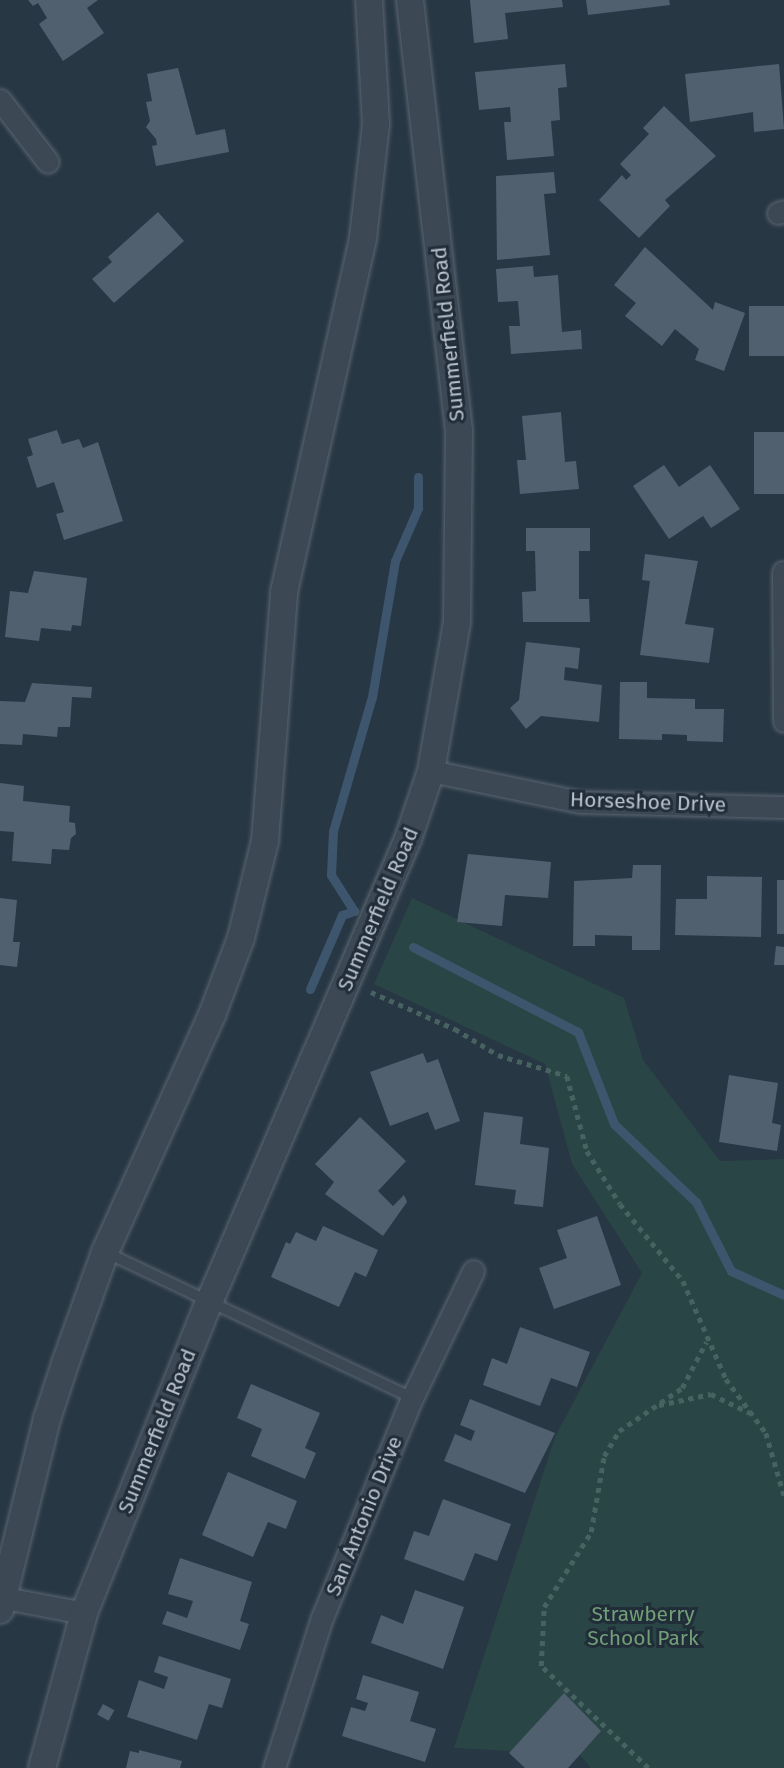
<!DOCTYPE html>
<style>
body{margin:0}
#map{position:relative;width:784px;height:1768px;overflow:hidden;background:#283744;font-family:"Fira Sans",sans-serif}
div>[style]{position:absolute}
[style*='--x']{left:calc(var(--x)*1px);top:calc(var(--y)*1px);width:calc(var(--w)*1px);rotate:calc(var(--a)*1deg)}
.green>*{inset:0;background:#2a4545}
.stream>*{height:9px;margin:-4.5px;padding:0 4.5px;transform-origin:4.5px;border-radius:4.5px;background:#3e566d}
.building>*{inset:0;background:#51606f;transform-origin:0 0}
.path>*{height:4.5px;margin-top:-2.25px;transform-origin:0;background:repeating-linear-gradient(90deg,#486161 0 5px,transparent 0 10px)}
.roads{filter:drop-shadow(0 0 2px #5b6671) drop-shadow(0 0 2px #5b6671)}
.service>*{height:10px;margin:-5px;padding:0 5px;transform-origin:5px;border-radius:5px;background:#3c4854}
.minor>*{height:21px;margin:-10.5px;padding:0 10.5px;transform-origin:10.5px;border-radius:10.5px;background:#3c4854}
.tertiary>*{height:26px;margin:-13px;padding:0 13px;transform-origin:13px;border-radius:13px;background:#3c4854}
span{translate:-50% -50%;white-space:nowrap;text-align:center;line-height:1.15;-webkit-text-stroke:6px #212d39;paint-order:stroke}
.street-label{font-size:21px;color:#bac3cd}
.park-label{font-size:21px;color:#719e77}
</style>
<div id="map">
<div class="green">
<div style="clip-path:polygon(412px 898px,624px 998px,643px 1060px,720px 1161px,784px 1159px,784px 1768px,591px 1768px,580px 1755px,454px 1748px,555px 1437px,642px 1273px,572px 1164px,545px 1064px,374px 984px)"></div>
</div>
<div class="stream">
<div style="--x:413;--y:947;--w:186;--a:27.3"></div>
<div style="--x:578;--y:1032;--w:99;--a:68.6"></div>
<div style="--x:614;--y:1124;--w:113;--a:43.6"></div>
<div style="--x:696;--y:1202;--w:77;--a:63.1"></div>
<div style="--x:731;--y:1271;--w:58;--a:24.4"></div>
<div style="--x:310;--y:989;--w:81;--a:-66.6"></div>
<div style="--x:342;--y:915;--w:13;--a:-18"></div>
<div style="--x:354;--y:911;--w:43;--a:-122.6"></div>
<div style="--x:331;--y:875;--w:44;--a:-87.4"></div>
<div style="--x:333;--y:831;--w:140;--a:-73.8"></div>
<div style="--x:372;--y:697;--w:138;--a:-80.4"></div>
<div style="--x:395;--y:561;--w:58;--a:-66.5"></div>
<div style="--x:418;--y:508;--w:31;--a:-90"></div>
</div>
<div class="building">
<div style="clip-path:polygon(28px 0,98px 0,87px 8px,104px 33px,63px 61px,39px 24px,47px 18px,38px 3px,33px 6px)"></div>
<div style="clip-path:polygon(470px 0,562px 0,563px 7px,505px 13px,508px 39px,474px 43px)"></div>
<div style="clip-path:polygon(586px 0,669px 0,670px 5px,588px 15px)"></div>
<div style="clip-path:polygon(565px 64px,567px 87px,558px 88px,560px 120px,551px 121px,554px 156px,507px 160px,504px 122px,511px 122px,510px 107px,479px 110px,475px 72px)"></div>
<div style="clip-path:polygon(779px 64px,784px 129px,754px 132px,753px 112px,690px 122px,685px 74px)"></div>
<div style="clip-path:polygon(178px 68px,196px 135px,225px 129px,229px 152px,156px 166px,152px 146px,157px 145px,156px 139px,146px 127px,150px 121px,146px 102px,152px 101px,147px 74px)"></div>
<div style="clip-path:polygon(664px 106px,716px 156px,665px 200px,670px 206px,639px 238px,599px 200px,622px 175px,626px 180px,631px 175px,620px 164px,649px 134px,643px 128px)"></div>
<div style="clip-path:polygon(554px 172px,556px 193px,544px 194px,550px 255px,497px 260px,496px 176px)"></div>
<div style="clip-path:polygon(158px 212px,184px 241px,114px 303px,92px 279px,112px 262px,108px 257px)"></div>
<div style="clip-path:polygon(645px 247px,713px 310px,715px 302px,745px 313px,724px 371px,695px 360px,699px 349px,675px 329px,662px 346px,625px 316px,636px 303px,614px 285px)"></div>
<div style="clip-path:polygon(533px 266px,534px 277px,558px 275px,562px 332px,581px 330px,582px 349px,511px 354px,509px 326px,520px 326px,518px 301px,498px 302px,496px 269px)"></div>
<div style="left:784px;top:306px;width:50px;height:35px;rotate:90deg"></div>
<div style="clip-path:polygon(561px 412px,565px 462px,576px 461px,579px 489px,520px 494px,517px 460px,526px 460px,522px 416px)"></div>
<div style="clip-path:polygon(57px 430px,62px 444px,79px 439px,83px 448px,98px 442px,123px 521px,64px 540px,56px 514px,64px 512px,54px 482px,37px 488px,27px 457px,33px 455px,28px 439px)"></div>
<div style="left:754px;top:432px;width:30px;height:62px"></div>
<div style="clip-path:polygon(664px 465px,679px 487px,710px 465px,740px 509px,711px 528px,703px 516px,669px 539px,633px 486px)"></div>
<div style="clip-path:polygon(526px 528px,590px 528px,590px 551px,579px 551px,579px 599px,589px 599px,590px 622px,523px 622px,522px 592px,536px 591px,535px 551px,526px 551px)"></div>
<div style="clip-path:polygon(645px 554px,698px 561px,685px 624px,714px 628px,709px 663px,640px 655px,650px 581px,642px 580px)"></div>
<div style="clip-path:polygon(34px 571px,87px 578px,81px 626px,72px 625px,71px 631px,41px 628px,39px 641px,5px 637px,10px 591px,28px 593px)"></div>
<div style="clip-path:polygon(526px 642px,580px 648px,578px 669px,565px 667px,564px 680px,602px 685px,599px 722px,541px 716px,526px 729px,510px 708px,519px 700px)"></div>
<div style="clip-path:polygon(620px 682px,647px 682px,647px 698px,695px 699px,695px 709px,724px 709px,723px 742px,687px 741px,687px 735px,662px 734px,662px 740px,619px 739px)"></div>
<div style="clip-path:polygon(32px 683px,92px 687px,91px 698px,72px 697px,70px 727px,58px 727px,57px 737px,23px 734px,22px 745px,0 744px,0 701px,25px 702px)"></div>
<div style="clip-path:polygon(0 783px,24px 786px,23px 801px,70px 806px,69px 822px,75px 823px,76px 834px,71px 838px,69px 850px,52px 849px,51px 864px,12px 861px,14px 832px,0 831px)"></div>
<div style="clip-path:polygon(468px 854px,551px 862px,548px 898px,505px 895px,502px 926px,457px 922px)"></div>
<div style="clip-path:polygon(633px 865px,661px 865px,660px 950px,632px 950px,632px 936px,595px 935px,595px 946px,573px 946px,574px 881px,632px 878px)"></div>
<div style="clip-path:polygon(707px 876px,762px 877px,761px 937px,675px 935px,676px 899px,707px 899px)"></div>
<div style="left:777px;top:880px;width:7px;height:54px"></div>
<div style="clip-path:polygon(0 898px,17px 900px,13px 942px,20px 942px,17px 967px,0 965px)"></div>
<div style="clip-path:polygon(776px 946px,784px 947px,784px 965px,774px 965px)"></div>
<div style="clip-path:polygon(423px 1053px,427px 1063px,438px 1059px,460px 1121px,435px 1130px,428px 1112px,390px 1126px,370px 1072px)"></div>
<div style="clip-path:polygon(729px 1075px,778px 1083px,772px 1123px,781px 1125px,777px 1151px,719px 1142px)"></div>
<div style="clip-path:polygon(484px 1112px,523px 1117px,520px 1144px,549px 1148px,543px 1207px,514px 1204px,516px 1190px,475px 1185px)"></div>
<div style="clip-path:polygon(360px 1117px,406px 1161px,378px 1191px,393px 1206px,404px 1195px,407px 1202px,383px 1236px,325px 1194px,334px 1182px,315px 1164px)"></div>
<div style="clip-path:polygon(597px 1216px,621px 1285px,554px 1309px,539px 1268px,567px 1258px,557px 1230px)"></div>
<div style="clip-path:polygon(323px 1226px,378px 1250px,366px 1277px,355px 1272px,339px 1307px,271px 1277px,286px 1242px,290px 1244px,296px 1232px,316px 1241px)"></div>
<div style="clip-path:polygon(520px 1327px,590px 1352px,577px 1387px,551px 1378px,540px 1406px,483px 1385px,492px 1358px,507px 1364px)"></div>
<div style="clip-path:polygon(251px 1384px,320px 1413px,305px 1448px,316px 1453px,305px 1479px,251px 1456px,262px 1429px,237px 1418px)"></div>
<div style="clip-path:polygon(470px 1399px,555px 1433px,525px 1493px,444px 1461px,455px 1434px,471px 1441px,475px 1431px,460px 1425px)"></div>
<div style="clip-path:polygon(228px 1472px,297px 1501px,286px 1529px,268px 1522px,253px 1557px,202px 1535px)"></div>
<div style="clip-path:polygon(443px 1499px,511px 1524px,497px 1561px,475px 1553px,464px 1581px,404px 1559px,414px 1531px,429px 1536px)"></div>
<div style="clip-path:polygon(180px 1558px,252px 1582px,240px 1621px,249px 1624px,240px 1650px,162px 1624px,167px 1611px,187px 1618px,193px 1601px,168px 1594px)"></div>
<div style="clip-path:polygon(415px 1590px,464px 1607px,443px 1669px,371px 1643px,381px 1615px,403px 1624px)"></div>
<div style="clip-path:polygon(159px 1656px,231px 1679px,222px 1708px,209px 1704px,197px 1740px,127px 1717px,139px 1680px,164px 1689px,168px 1677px,154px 1672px)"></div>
<div style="clip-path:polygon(363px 1675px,419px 1692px,410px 1721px,436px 1729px,425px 1762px,342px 1736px,351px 1707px,365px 1711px,368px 1703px,356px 1699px)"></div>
<div style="clip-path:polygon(564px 1693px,601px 1731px,568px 1768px,525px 1768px,509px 1753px)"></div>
<div style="left:103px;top:1704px;width:13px;height:12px;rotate:29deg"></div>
<div style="clip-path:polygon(139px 1750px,182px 1761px,180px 1768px,126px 1768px,130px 1751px,139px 1753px)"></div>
</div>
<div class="path">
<div style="--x:371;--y:992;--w:92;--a:23.8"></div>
<div style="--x:455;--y:1029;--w:50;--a:31.2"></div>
<div style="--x:498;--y:1055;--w:72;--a:16.9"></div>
<div style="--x:567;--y:1076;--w:78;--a:75.1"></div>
<div style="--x:587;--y:1151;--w:62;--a:58.1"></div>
<div style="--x:620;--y:1204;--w:99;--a:50.7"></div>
<div style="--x:683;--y:1281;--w:107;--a:66.3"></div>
<div style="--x:726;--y:1379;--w:67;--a:53.5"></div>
<div style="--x:766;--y:1433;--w:65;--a:73.8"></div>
<div style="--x:659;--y:1405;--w:53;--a:-11.9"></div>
<div style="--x:711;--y:1394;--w:43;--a:26"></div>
<div style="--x:648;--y:1768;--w:148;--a:-136.4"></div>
<div style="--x:541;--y:1666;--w:59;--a:-87.1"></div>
<div style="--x:544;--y:1607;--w:89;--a:-57.9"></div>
<div style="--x:591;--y:1532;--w:77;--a:-80.3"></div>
<div style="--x:604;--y:1456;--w:29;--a:-59"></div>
<div style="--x:619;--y:1431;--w:76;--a:-34.3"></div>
<div style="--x:682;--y:1388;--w:52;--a:-62.4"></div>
</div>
<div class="roads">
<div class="service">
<div style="--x:105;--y:1252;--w:340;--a:25.4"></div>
</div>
<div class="minor">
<div style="--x:0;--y:100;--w:78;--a:52.3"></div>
<div style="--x:778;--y:213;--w:6;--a:-18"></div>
<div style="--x:783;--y:572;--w:149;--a:89.6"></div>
<div style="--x:431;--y:771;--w:152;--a:11.8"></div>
<div style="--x:580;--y:802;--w:204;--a:1.4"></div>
<div style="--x:0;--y:1597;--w:86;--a:10.8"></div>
<div style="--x:274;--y:1768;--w:157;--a:-72.3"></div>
<div style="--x:322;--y:1618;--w:238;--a:-67.8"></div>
<div style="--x:412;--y:1398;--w:141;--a:-64.3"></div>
</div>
<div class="tertiary">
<div style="--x:0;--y:1610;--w:197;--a:-76.2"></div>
<div style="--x:47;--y:1419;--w:61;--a:-71.9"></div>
<div style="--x:66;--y:1361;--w:116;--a:-70.3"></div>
<div style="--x:105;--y:1252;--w:260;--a:-65.7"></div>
<div style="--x:212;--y:1015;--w:82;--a:-69.4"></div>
<div style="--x:241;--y:938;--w:100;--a:-76.1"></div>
<div style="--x:265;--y:841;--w:250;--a:-85.6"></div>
<div style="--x:284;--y:592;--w:363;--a:-77.4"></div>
<div style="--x:363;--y:238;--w:115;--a:-83.5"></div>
<div style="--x:376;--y:124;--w:124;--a:-93.2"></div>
<div style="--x:42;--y:1768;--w:161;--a:-74.8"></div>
<div style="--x:84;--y:1613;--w:332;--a:-68.1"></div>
<div style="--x:208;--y:1305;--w:507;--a:-66.77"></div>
<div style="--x:408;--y:839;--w:72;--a:-71.3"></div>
<div style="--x:431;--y:771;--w:151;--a:-80.1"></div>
<div style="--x:457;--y:622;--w:191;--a:-89.4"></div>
<div style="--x:459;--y:431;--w:434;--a:-96.5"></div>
</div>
</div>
<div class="street-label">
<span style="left:448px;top:334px;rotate:-96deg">Summerfield Road</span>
<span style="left:648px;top:802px;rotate:2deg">Horseshoe Drive</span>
<span style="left:378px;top:909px;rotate:-67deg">Summerfield Road</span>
<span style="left:157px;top:1431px;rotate:-68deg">Summerfield Road</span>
<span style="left:364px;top:1516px;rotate:-68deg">San Antonio Drive</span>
</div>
<div class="park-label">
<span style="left:643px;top:1626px">Strawberry<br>School Park</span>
</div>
</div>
